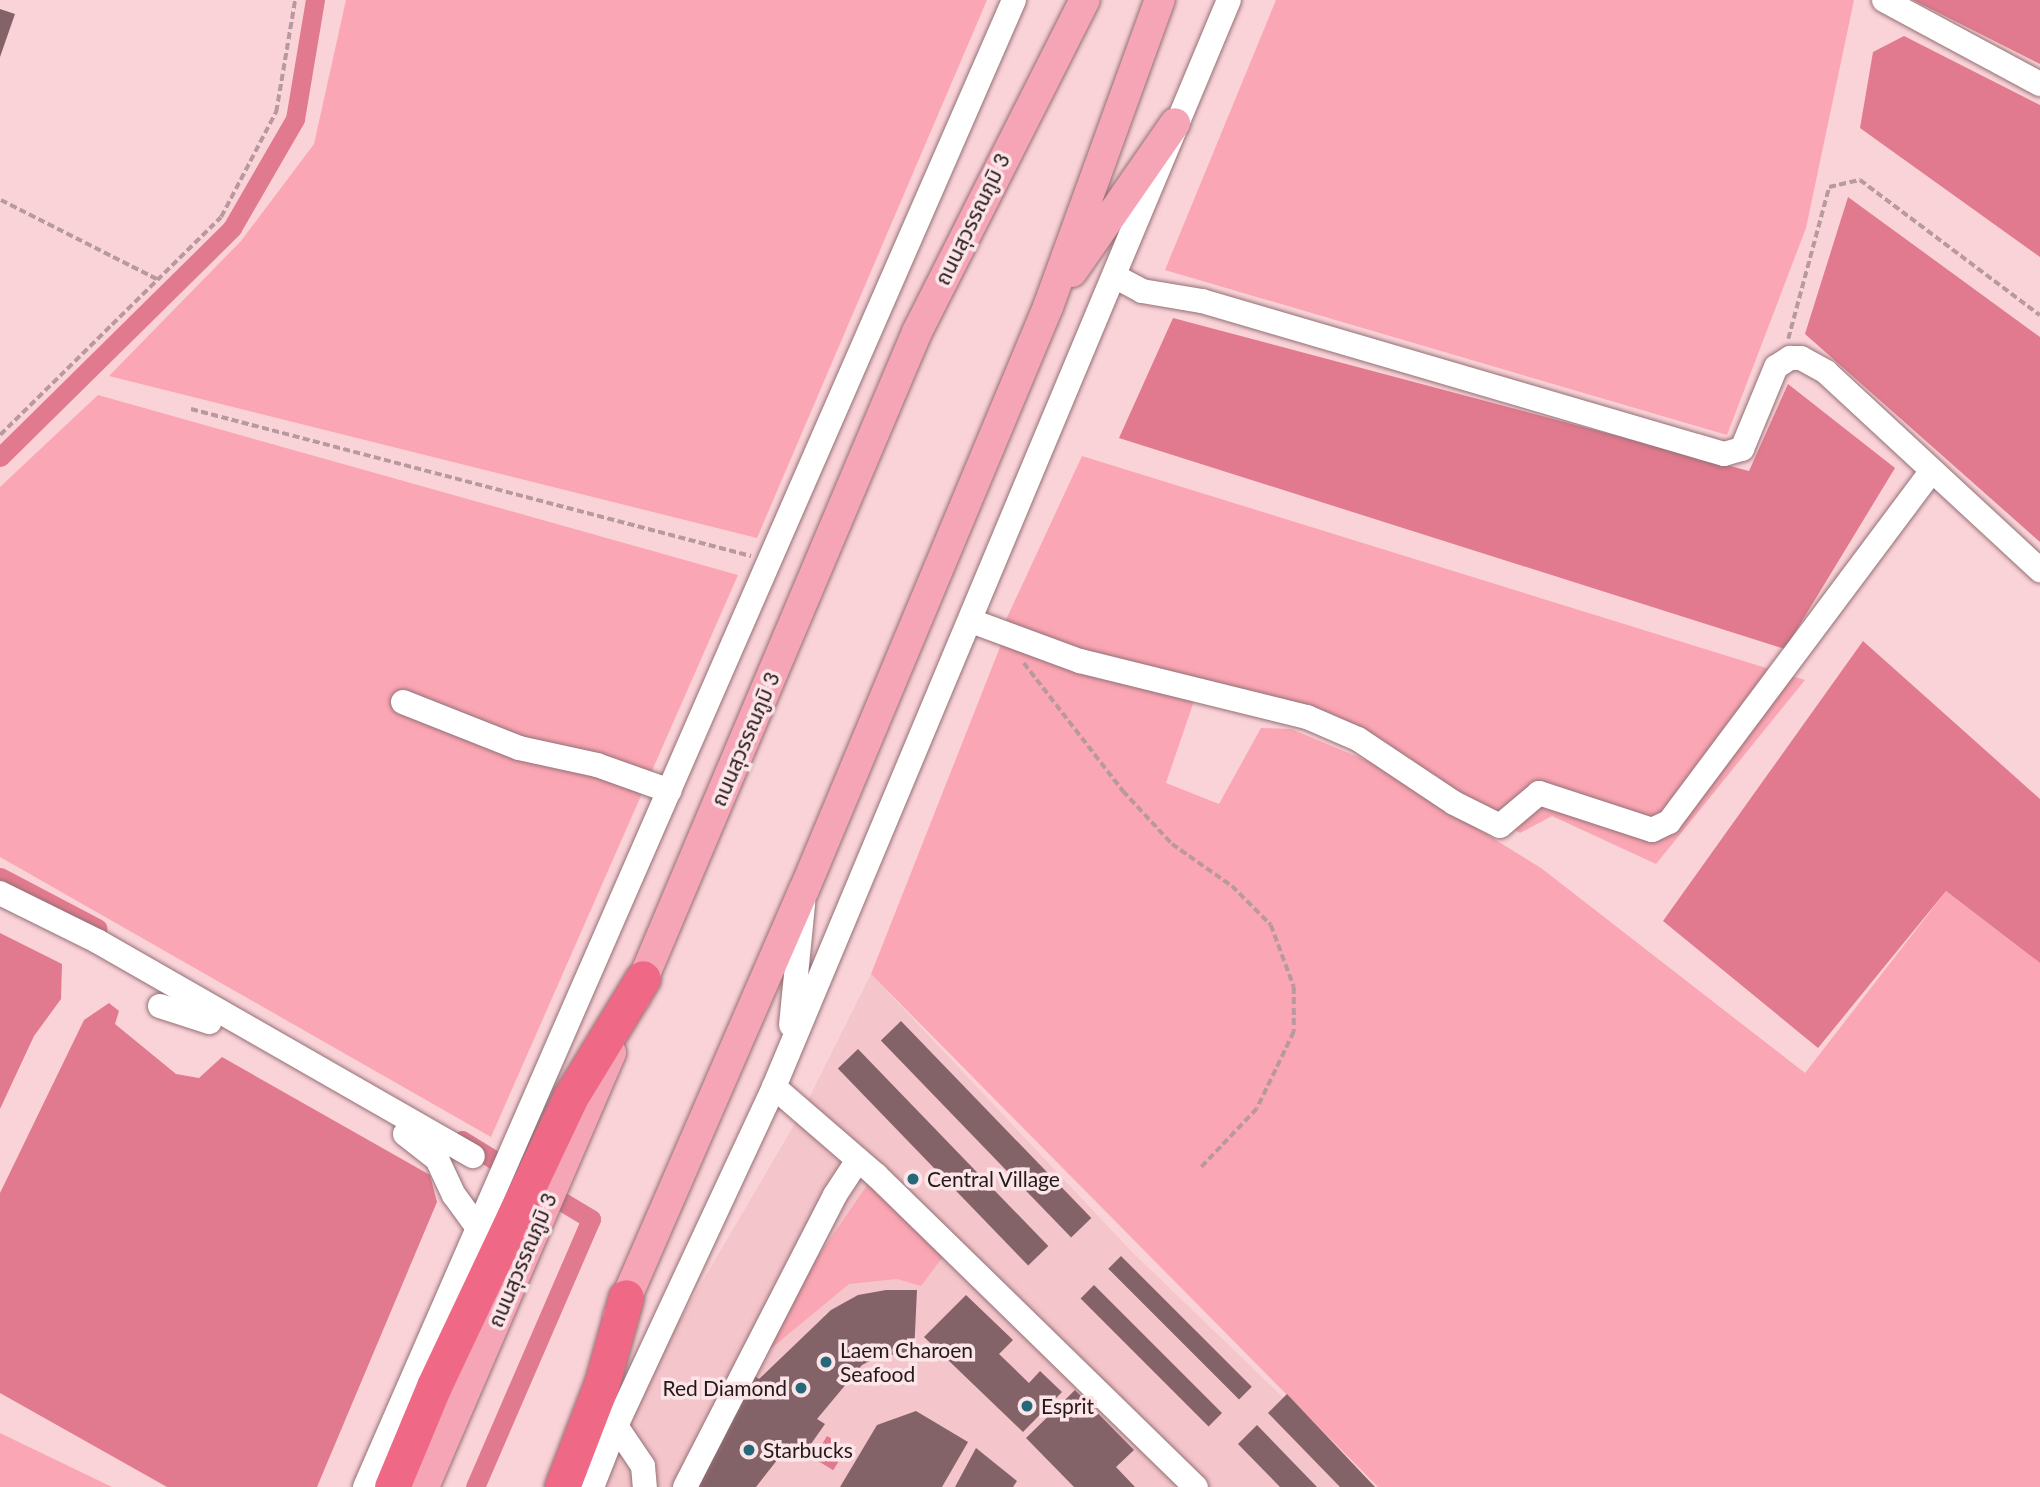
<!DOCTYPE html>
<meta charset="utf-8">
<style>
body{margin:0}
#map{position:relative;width:2040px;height:1487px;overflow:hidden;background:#fad3d8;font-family:Lato,"Noto Sans Thai",sans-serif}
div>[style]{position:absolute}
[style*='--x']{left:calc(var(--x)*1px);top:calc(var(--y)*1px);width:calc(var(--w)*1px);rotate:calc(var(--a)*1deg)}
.built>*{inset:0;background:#f4c5cb}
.green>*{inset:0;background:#fba6b4}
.water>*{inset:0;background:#e17a8e;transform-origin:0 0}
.canal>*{height:19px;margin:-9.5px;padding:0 9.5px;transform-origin:9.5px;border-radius:9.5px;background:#e17a8e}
.building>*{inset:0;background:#846368;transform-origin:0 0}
.path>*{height:3.5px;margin-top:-1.75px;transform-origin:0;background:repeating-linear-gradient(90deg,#b8999e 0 7px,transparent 0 10.5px)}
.roads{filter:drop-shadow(0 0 2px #937075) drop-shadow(0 0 2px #937075)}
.minor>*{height:24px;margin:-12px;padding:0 12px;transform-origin:12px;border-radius:12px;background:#fff}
.major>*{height:30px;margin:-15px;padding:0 15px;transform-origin:15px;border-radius:15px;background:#f5a5b6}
.highway>*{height:35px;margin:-17.5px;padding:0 17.5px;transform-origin:17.5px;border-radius:17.5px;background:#ef6986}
.dots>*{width:19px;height:19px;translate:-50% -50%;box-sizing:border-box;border:4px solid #fce5e8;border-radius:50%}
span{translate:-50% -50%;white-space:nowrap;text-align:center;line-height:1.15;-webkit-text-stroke:7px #fce5e8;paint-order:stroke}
.street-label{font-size:21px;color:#25181a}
.poi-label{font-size:21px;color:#25181a}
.left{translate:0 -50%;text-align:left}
.right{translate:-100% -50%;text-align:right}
</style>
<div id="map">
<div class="built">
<div style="clip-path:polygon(871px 974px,1131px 1251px,1376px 1487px,592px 1487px,612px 1436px,804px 1108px)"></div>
</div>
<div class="green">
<div style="clip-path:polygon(346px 0,987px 0,757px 538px,109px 376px,241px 241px,314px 144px)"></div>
<div style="clip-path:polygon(1276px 0,1854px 0,1806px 228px,1727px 435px,1165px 270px)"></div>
<div style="clip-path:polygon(98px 395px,738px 575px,491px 1137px,0 857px,0 487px)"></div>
<div style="clip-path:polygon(1082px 456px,1805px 680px,1656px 864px,1552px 816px,1520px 833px,1378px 744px,1004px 624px)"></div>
<div style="clip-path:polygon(1004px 637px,1194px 701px,1166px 783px,1219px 804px,1261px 728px,1291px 729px,1370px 762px,1541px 868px,1805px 1073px,1946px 891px,2040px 963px,2040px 1487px,1378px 1487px,871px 974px)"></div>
<div style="clip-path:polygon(870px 1181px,945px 1254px,921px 1286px,897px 1279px,849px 1284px,733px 1380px)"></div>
<div style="clip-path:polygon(0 1433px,112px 1487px,0 1487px)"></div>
</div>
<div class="water">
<div style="clip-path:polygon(1913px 0,2040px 0,2040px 64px)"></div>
<div style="clip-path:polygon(1904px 36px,2040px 105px,2040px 257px,1860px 128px,1873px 52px)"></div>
<div style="clip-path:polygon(1848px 197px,2040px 337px,2040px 542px,1805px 334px)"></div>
<div style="clip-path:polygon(1173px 318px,1749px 471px,1788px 384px,1895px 468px,1785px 649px,1119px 438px)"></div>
<div style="clip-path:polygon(1863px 641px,2040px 799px,2040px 963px,1946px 891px,1818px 1048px,1663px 921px)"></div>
<div style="clip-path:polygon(0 933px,62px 964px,61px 999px,34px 1036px,0 1109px)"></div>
<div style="clip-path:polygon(109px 1003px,119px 1011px,115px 1024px,176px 1074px,199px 1078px,222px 1057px,430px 1175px,437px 1202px,317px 1487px,167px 1487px,0 1393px,0 1193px,84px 1020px)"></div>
<div style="left:827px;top:1436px;width:23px;height:26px;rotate:31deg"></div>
</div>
<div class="canal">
<div style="--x:0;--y:457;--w:326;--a:-44.6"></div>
<div style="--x:232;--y:228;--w:126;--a:-60"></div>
<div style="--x:295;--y:119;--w:121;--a:-80.5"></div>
<div style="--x:0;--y:877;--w:110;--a:27.7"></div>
<div style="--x:462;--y:1140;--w:65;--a:31.7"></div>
<div style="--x:475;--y:1487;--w:292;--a:-66.6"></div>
<div style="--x:591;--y:1219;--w:56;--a:-148.9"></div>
</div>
<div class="building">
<div style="clip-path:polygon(0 9px,15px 14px,0 57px)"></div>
<div style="left:901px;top:1021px;width:274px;height:28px;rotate:46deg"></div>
<div style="left:858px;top:1049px;width:274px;height:28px;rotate:46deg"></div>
<div style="left:1121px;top:1256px;width:185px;height:18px;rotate:45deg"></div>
<div style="left:1094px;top:1285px;width:181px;height:19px;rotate:45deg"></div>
<div style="clip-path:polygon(886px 1290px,917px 1290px,914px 1354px,881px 1355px,862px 1365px,817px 1419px,825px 1424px,799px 1461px,785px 1450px,756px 1487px,689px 1487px,748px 1371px,759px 1379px,831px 1310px,858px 1295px)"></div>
<div style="clip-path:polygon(966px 1295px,1013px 1340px,999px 1354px,1029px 1383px,1040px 1371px,1062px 1392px,1023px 1432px,924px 1337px)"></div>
<div style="clip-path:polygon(1075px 1390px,1134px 1450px,1116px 1467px,1135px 1487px,1074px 1487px,1026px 1438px)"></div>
<div style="clip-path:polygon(1287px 1394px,1375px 1487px,1340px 1487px,1268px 1413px)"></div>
<div style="clip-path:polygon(916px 1411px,968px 1442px,942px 1487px,840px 1487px,877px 1425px)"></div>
<div style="clip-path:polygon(1257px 1425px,1317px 1487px,1280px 1487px,1238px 1444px)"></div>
<div style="clip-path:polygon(976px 1448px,1017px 1481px,1013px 1487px,955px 1487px)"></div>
</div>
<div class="path">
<div style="--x:1;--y:200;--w:175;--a:26.9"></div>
<div style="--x:1788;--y:339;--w:157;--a:-74.9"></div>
<div style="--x:1829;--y:187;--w:32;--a:-13"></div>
<div style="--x:1860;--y:180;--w:225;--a:36.9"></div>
<div style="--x:191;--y:409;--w:579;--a:14.71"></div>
<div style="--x:0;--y:435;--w:310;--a:-44.6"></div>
<div style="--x:221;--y:217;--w:119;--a:-62.4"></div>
<div style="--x:276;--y:112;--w:114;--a:-80.4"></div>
<div style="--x:1024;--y:663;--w:162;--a:52.3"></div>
<div style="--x:1123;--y:791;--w:72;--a:47.2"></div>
<div style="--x:1172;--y:844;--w:73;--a:35"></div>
<div style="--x:1232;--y:886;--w:55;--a:45"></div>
<div style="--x:1271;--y:925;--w:66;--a:69.6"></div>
<div style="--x:1294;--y:987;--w:45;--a:90"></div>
<div style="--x:1294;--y:1032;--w:85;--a:115.7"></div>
<div style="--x:1257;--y:1109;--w:84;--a:133.6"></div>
</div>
<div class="roads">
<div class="minor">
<div style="--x:1884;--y:0;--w:177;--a:28.3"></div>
<div style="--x:1116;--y:277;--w:30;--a:28"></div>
<div style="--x:1142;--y:291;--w:61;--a:9.5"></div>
<div style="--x:1202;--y:301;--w:544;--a:16.34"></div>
<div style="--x:1724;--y:454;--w:19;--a:-16"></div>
<div style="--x:1742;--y:449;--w:89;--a:-67.5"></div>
<div style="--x:1776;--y:367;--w:17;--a:-33"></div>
<div style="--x:1790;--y:358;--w:11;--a:0"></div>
<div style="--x:1801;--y:358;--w:29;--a:29"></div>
<div style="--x:1826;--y:372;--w:292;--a:42.8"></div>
<div style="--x:971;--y:621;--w:116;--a:20.2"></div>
<div style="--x:1080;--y:661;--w:234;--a:13.9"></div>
<div style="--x:1307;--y:717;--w:56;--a:23.3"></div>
<div style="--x:1358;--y:739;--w:115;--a:33.7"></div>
<div style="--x:1454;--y:803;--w:51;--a:26.6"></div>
<div style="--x:1500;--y:826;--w:51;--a:-40.2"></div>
<div style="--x:1539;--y:793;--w:119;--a:18.1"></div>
<div style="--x:1652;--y:830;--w:19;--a:-25"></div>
<div style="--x:1669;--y:822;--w:439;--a:-53.2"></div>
<div style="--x:403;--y:702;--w:125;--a:21.6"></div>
<div style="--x:519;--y:748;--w:80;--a:12.3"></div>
<div style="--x:597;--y:765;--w:77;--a:19.6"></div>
<div style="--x:0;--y:893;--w:108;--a:26.3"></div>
<div style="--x:97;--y:941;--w:433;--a:29.8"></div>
<div style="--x:160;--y:1006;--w:52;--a:18.1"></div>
<div style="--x:791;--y:1025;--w:122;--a:-84.3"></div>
<div style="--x:774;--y:1087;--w:135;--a:40.8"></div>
<div style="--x:876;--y:1175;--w:447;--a:44.3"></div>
<div style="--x:405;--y:1134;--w:41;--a:38"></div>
<div style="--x:437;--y:1159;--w:40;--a:65"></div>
<div style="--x:454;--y:1195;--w:41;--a:54"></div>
<div style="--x:616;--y:1426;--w:48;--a:56"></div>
<div style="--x:643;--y:1466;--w:21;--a:85"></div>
<div style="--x:365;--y:1487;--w:1622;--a:-66.42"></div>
<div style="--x:592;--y:1487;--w:66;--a:-68.5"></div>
<div style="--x:616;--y:1426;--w:374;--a:-65"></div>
<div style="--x:774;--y:1087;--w:1178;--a:-67.29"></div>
<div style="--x:685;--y:1487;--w:328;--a:-62.8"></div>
<div style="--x:835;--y:1195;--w:42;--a:-56.7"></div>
</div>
<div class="major">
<div style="--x:1072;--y:272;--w:181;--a:-55.3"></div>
<div style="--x:635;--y:998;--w:723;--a:-67.05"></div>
<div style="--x:917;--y:332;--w:372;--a:-63.2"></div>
<div style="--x:618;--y:1317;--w:466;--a:-66.5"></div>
<div style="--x:804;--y:890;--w:632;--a:-67.29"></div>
<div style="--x:1048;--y:307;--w:327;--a:-70"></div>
<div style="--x:424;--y:1487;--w:473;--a:-66.7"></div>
</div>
<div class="highway">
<div style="--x:392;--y:1487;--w:109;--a:-67.4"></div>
<div style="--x:434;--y:1386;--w:318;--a:-64.7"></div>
<div style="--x:570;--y:1098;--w:140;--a:-58.7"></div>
<div style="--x:562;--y:1487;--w:111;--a:-69"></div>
<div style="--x:602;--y:1383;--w:89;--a:-74.4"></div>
</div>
</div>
<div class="dots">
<div style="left:913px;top:1179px;background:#24687a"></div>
<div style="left:826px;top:1362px;background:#24687a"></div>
<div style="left:801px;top:1388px;background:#24687a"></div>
<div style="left:1027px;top:1406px;background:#24687a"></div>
<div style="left:749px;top:1450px;background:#24687a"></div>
</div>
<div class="street-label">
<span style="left:972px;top:219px;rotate:-64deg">ถนนสุวรรณภูมิ 3</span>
<span style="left:745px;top:739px;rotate:-67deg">ถนนสุวรรณภูมิ 3</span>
<span style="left:522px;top:1260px;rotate:-67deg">ถนนสุวรรณภูมิ 3</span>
</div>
<div class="poi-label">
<span class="left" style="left:927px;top:1179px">Central Village</span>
<span class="left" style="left:840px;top:1362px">Laem Charoen<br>Seafood</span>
<span class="right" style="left:787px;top:1388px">Red Diamond</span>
<span class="left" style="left:1041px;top:1406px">Esprit</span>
<span class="left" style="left:763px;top:1450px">Starbucks</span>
</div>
</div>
